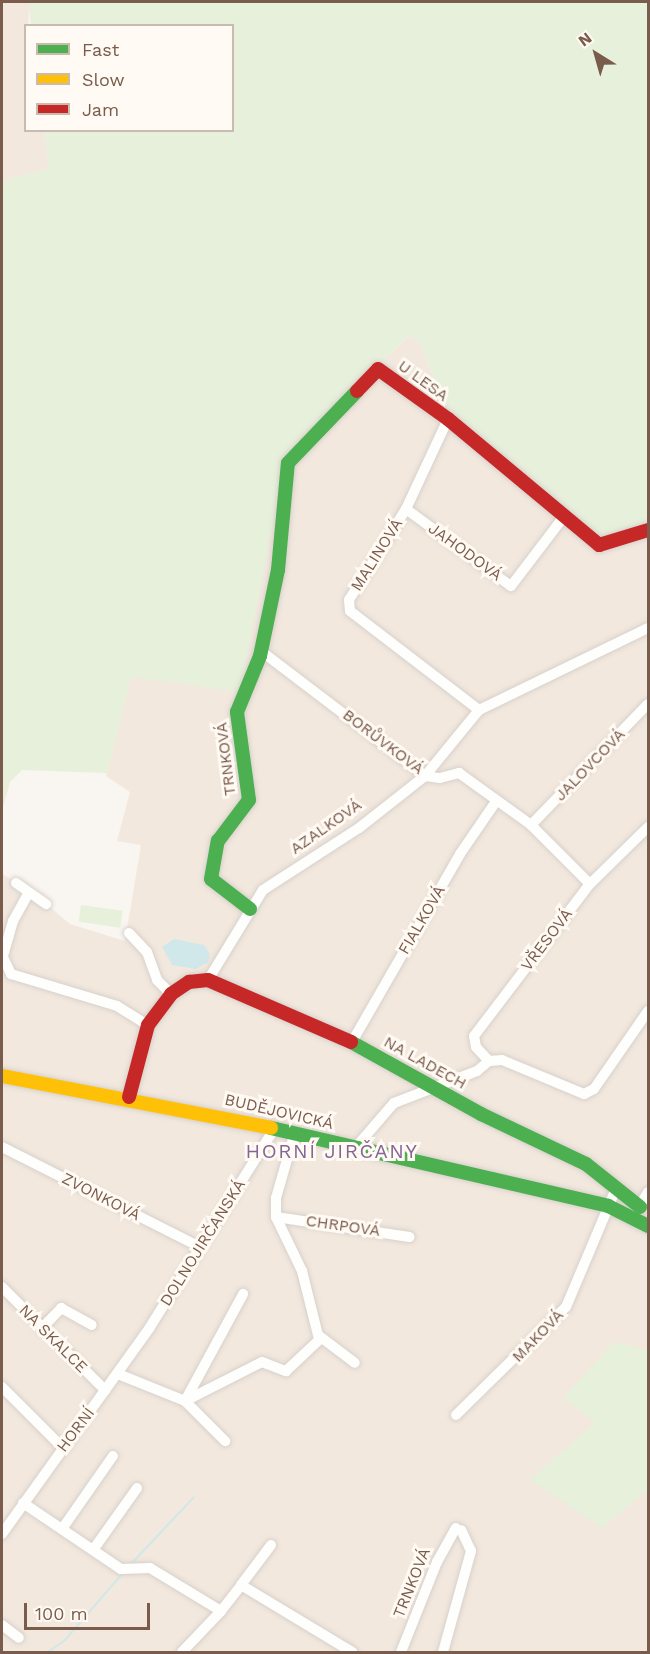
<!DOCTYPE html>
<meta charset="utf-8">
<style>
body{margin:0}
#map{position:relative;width:650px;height:1654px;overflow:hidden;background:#f9f5f0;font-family:"Work Sans",sans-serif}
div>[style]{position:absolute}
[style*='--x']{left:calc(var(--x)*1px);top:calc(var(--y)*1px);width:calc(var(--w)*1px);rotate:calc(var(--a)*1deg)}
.residential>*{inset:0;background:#f2e8de}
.green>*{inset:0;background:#e7f0db;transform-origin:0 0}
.water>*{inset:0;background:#d0e8ea}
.stream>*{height:2px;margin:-1px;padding:0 1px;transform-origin:1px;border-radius:1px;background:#d0e8ea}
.roads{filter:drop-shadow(0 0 2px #d7d1cb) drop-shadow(0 0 2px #d7d1cb)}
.street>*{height:10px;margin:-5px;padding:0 5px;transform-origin:5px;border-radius:5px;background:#fefefd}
.fast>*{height:14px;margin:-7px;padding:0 7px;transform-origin:7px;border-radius:7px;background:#4caf50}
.slow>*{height:14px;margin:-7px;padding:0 7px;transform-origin:7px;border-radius:7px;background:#ffc107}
.jam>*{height:14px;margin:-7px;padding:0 7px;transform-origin:7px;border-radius:7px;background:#c62828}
span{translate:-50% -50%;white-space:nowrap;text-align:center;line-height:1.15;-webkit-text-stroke:6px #fffaf3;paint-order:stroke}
.street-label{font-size:16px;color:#7a5c4d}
.quarter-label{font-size:20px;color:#846695;letter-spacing:1.5px}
.frame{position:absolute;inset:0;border:3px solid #7a5c4d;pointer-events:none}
.legend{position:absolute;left:24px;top:24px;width:210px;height:108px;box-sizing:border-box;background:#fffaf3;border:2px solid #cabbb1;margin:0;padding:8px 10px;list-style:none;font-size:18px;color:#7a5c4d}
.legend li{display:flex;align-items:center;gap:12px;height:30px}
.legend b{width:30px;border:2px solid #cabbb1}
.north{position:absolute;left:566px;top:24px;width:60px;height:60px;-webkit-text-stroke:4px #fffaf3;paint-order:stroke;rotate:323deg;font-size:16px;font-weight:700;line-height:24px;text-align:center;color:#7a5c4d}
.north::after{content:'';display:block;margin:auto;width:21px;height:27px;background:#7a5c4d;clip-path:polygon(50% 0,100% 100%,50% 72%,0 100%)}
.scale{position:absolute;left:24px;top:1603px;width:126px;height:27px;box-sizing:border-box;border:3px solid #7a5c4d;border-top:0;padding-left:8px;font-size:18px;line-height:21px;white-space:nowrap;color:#7a5c4d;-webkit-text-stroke:4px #fffaf3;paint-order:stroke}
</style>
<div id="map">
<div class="residential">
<div style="clip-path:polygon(2px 2px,29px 2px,26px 130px,44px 131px,49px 169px,2px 181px)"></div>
<div style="clip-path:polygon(408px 336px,418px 340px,447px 409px,648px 526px,648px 1652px,2px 1652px,2px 874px,31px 891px,70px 924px,125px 941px,141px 845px,117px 841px,130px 792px,106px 776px,131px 676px,285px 461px)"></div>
</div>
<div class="green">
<div style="clip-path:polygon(3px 2px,648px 2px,648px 526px,603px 539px,447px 409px,418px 340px,408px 336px,285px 461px,240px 692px,131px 677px,107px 773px,22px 770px,10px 782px,2px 811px,2px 181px,49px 169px,44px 131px,232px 130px,232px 26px,31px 25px,28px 2px)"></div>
<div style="left:81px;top:905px;width:42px;height:17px;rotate:8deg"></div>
<div style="clip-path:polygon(614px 1342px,648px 1350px,648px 1490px,602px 1528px,530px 1480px,595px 1422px,563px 1398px)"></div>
</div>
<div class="water">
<div style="clip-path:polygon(174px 939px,204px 945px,210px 954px,208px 962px,196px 969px,172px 965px,162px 947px)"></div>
</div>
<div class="stream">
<div style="--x:130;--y:1565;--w:93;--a:-46.7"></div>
<div style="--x:48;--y:1652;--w:21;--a:-35"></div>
<div style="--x:65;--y:1640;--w:87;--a:-49.2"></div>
</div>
<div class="roads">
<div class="street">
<div style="--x:448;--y:419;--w:99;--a:115"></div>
<div style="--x:406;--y:509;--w:107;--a:122.1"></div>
<div style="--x:349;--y:600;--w:11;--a:85"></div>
<div style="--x:350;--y:611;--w:163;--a:37.5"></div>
<div style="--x:406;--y:509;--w:130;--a:36.3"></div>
<div style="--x:511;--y:586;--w:89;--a:-52.7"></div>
<div style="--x:261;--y:651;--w:206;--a:37.3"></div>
<div style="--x:425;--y:776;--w:15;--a:8"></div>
<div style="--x:440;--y:778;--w:20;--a:-15"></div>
<div style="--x:459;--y:773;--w:89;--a:35.8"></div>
<div style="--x:531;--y:825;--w:83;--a:45"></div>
<div style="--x:531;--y:825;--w:168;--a:-46"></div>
<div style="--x:16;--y:883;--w:37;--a:35"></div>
<div style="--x:28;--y:894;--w:31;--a:119"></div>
<div style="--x:13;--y:921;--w:37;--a:106"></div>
<div style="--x:3;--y:957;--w:19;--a:65"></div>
<div style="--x:11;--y:974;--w:111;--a:16.8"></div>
<div style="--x:117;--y:1006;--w:36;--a:32"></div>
<div style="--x:129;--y:933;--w:26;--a:47"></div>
<div style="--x:147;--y:952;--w:30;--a:70"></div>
<div style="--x:157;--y:980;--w:20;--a:45"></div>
<div style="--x:208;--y:980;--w:105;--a:-58.6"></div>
<div style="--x:263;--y:890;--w:114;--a:-32.9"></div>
<div style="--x:359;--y:828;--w:84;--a:-38.2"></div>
<div style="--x:425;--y:776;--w:85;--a:-50.7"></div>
<div style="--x:479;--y:710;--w:188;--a:-25.9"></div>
<div style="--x:352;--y:1042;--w:217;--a:-60.1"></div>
<div style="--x:460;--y:854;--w:65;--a:-55.6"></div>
<div style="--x:489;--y:1061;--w:19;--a:-133"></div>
<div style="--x:476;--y:1047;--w:11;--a:-100"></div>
<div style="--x:474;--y:1036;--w:191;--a:-52.7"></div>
<div style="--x:590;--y:884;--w:81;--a:-44.5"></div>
<div style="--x:489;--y:1061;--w:13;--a:-4"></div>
<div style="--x:502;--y:1060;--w:89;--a:22.5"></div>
<div style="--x:584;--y:1094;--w:11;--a:-27"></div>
<div style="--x:594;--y:1089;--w:95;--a:-55.3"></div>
<div style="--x:295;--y:1132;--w:69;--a:106.1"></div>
<div style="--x:276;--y:1198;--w:19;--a:90"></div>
<div style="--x:276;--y:1217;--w:60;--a:64.3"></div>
<div style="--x:302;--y:1271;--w:66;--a:76"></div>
<div style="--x:318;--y:1335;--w:46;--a:37.1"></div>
<div style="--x:2;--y:1147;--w:222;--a:26.8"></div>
<div style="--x:356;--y:1147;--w:58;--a:-49.2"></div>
<div style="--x:394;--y:1103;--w:89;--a:-21.1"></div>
<div style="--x:477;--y:1071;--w:16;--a:-40"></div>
<div style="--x:636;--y:1212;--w:23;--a:-59"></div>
<div style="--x:276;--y:1217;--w:135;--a:8.5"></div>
<div style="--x:2;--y:1287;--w:146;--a:45"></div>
<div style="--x:42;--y:1328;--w:28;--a:-46"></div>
<div style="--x:61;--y:1308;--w:35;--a:29"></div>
<div style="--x:118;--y:1374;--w:72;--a:21.9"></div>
<div style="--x:185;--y:1401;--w:57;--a:45"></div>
<div style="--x:2;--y:1387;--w:85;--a:45"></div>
<div style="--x:185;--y:1401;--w:86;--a:-26.9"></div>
<div style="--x:262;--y:1362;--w:26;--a:21"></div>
<div style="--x:286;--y:1371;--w:47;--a:-43.3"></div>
<div style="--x:185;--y:1401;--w:122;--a:-61.5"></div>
<div style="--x:456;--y:1415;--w:154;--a:-44.5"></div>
<div style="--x:566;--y:1307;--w:126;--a:-67.1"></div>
<div style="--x:23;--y:1503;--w:118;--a:34"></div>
<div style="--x:121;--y:1569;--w:29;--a:-2"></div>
<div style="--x:150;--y:1568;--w:83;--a:31.2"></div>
<div style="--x:221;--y:1611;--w:33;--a:-52"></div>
<div style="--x:241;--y:1585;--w:130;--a:31.1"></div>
<div style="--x:62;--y:1529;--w:89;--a:-55.1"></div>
<div style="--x:2;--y:1534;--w:254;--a:-54.4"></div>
<div style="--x:150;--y:1327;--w:235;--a:-57.9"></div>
<div style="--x:93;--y:1550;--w:76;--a:-54.6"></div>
<div style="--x:241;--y:1585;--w:50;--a:-53.1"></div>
<div style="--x:2;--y:1625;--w:21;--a:37"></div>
<div style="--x:182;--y:1652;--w:57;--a:-46.4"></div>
<div style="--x:401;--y:1652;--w:97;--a:-68.2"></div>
<div style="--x:437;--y:1562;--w:39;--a:-61"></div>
<div style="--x:443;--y:1652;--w:105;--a:-74.5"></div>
<div style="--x:471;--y:1551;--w:23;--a:-115"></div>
</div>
<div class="fast">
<div style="--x:250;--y:909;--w:49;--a:-142.4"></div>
<div style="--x:211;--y:879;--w:39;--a:-80"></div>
<div style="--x:218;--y:841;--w:51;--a:-52.9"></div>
<div style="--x:249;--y:800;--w:89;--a:-97.8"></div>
<div style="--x:237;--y:712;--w:61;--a:-67.7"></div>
<div style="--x:260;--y:656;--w:88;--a:-78.2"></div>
<div style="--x:278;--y:570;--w:107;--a:-84.7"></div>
<div style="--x:288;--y:463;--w:100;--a:-46.2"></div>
<div style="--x:351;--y:1042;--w:149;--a:29"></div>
<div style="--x:481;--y:1114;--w:116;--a:25.5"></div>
<div style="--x:586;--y:1164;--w:69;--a:38.5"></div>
<div style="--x:271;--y:1128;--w:346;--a:13"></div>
<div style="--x:608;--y:1206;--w:45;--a:26.6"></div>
</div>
<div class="slow">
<div style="--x:2;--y:1076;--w:274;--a:10.9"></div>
</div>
<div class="jam">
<div style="--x:357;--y:391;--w:30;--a:-46"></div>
<div style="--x:378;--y:369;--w:86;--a:35.5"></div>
<div style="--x:448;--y:419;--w:197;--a:39.8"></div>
<div style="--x:599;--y:545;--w:51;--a:-17"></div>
<div style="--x:129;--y:1097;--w:74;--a:-75.2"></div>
<div style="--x:148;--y:1025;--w:39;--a:-53"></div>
<div style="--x:171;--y:994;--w:22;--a:-34"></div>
<div style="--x:189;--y:982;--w:19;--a:-6"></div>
<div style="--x:208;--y:980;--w:156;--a:23.4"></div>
</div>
</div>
<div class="street-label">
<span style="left:423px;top:381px;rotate:36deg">U LESA</span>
<span style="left:465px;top:552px;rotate:36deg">JAHODOVÁ</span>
<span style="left:377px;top:555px;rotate:-58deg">MALINOVÁ</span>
<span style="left:383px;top:742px;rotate:37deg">BORŮVKOVÁ</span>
<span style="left:226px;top:759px;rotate:-97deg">TRNKOVÁ</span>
<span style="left:590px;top:765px;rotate:-46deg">JALOVCOVÁ</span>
<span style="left:326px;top:827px;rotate:-35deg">AZALKOVÁ</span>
<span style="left:422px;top:920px;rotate:-60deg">FIALKOVÁ</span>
<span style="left:547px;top:940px;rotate:-53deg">VŘESOVÁ</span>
<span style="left:425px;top:1063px;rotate:29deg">NA LADECH</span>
<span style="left:279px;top:1112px;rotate:13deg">BUDĚJOVICKÁ</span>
<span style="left:101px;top:1197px;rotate:27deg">ZVONKOVÁ</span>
<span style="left:343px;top:1226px;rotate:8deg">CHRPOVÁ</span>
<span style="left:203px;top:1243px;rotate:-58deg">DOLNOJIRČANSKÁ</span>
<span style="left:538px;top:1336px;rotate:-46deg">MAKOVÁ</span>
<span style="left:53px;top:1339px;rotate:45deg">NA SKALCE</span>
<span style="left:76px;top:1430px;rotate:-53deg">HORNÍ</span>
<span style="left:412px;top:1583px;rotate:-68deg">TRNKOVÁ</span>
</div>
<div class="quarter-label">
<span style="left:332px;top:1151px">HORNÍ JIRČANY</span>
</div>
<div class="frame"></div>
<ul class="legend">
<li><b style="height:8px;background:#4caf50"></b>Fast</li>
<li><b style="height:8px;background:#ffc107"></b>Slow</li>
<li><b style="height:8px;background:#c62828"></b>Jam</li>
</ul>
<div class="north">N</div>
<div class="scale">100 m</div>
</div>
